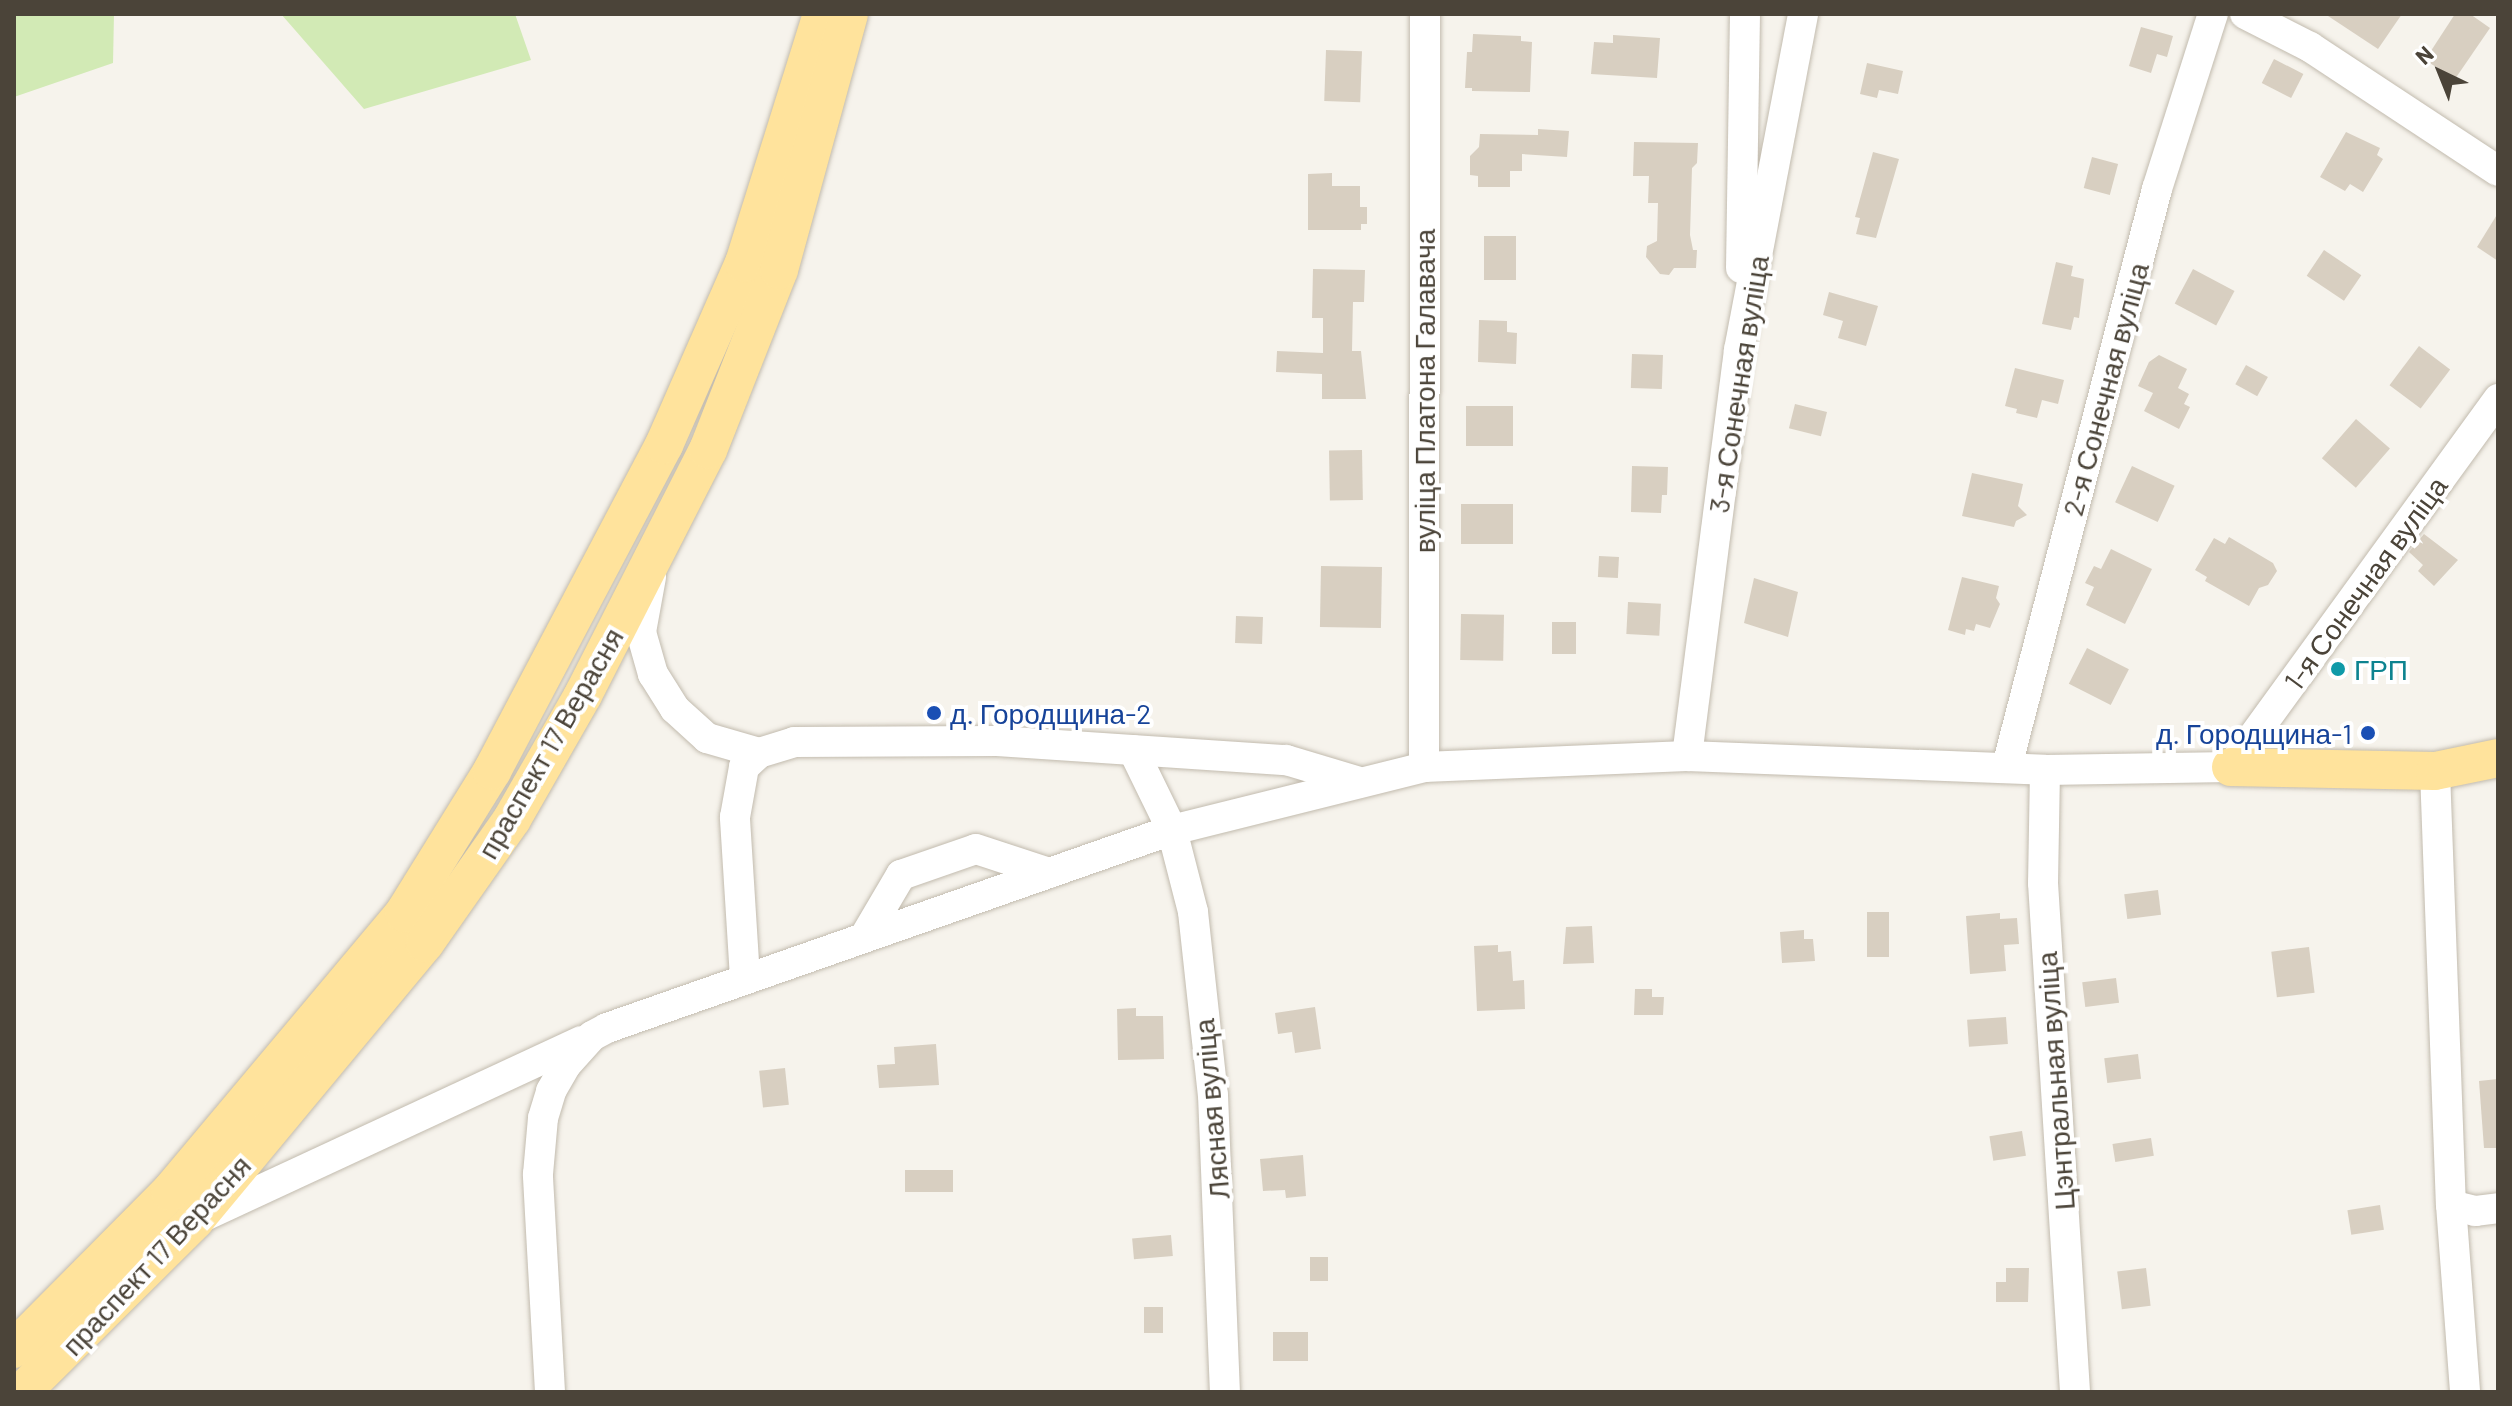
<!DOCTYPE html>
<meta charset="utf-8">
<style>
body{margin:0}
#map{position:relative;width:2512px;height:1406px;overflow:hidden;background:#f6f3ec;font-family:Barlow,sans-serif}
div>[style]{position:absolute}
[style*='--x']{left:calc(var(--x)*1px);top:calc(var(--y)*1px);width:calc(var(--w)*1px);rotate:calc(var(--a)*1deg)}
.green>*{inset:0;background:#d2eab5}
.building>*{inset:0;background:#d8cfc1;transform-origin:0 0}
.roads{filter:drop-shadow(0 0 2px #c2bbae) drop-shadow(0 0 2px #c2bbae)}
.minor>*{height:30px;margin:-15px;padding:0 15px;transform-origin:15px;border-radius:15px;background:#fff}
.major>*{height:38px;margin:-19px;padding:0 19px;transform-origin:19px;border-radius:19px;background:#ffe39c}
.dots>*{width:22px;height:22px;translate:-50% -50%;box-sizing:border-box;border:4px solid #fff;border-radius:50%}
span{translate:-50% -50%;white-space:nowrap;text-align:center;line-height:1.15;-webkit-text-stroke:8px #fff;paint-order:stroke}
.street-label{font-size:28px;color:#4b4439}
.culture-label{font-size:28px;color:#0d838f}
.left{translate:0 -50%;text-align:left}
.transit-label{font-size:28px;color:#164399}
.right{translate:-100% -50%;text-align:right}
.frame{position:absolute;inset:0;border:16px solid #4b4439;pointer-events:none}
.north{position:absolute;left:2400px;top:32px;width:80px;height:80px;-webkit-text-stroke:6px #fff;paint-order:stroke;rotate:317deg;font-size:22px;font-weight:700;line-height:32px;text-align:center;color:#4b4439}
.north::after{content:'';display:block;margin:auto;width:28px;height:36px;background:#4b4439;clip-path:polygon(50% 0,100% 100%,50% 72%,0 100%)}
</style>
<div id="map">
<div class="green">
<div style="clip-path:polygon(14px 14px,114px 14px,113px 63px,14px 97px)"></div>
<div style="clip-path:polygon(281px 14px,515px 14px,531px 60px,364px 109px)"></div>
</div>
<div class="building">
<div style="clip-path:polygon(2325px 14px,2402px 14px,2378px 49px)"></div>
<div style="clip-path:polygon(2455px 14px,2470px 14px,2490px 28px,2455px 79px,2425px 60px)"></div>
<div style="clip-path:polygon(2141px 27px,2173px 36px,2167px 57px,2157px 54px,2151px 73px,2129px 66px)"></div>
<div style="clip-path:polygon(1473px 34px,1521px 36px,1521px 41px,1532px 42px,1530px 92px,1472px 91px,1472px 88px,1465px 88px,1467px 52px,1472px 52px)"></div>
<div style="clip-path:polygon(1613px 35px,1660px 38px,1657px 78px,1591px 74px,1594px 42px,1613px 43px)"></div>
<div style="left:1326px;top:50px;width:36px;height:51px;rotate:2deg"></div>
<div style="left:2274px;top:59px;width:33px;height:27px;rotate:27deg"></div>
<div style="clip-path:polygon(1867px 63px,1903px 71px,1898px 94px,1879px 90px,1877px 98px,1860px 94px)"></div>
<div style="clip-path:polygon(1538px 129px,1569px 131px,1567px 157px,1522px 154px,1522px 171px,1510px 171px,1510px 187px,1478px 187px,1478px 176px,1470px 175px,1470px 156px,1479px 147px,1480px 134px,1538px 135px)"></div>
<div style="clip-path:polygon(2346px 132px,2380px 148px,2377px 155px,2383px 159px,2363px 192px,2350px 184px,2345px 191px,2320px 177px)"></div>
<div style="clip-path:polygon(1634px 142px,1698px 143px,1697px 163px,1692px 168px,1690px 235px,1693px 250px,1697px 250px,1696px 268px,1674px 268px,1669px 275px,1660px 274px,1646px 257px,1647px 246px,1657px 241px,1658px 203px,1648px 203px,1649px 176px,1633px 176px)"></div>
<div style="clip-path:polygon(1873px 152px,1899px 159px,1876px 238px,1856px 234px,1860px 218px,1855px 217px)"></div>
<div style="left:2092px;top:157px;width:27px;height:32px;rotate:15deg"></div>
<div style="clip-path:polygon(1332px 173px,1332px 186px,1360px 186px,1360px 207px,1367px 207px,1367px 224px,1361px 224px,1361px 230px,1308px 230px,1308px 174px)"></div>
<div style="clip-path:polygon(2498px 213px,2498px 261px,2477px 247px)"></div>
<div style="left:1484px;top:236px;width:32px;height:44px"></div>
<div style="left:2324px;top:250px;width:45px;height:31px;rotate:34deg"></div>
<div style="clip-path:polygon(2056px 262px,2073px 266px,2071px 276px,2084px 279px,2079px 318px,2074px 317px,2071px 330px,2042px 324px)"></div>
<div style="clip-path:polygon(1313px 269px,1365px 270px,1364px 302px,1353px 302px,1352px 351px,1361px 351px,1366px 399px,1322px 399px,1322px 374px,1276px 372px,1277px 351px,1323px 353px,1323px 318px,1312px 318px)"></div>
<div style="left:2193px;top:269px;width:47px;height:39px;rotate:28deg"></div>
<div style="clip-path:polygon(1829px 292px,1878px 306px,1866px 346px,1838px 338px,1843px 321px,1823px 315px)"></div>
<div style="clip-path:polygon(1479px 320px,1507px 321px,1507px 332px,1517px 333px,1516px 364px,1478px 362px)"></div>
<div style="left:2419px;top:346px;width:39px;height:49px;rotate:37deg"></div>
<div style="left:1632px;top:354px;width:31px;height:34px;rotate:2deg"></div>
<div style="clip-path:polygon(2159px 355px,2187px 369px,2178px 388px,2189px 394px,2184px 404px,2190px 407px,2179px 429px,2144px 411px,2153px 393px,2138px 386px,2149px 362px)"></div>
<div style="left:2246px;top:365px;width:25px;height:22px;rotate:29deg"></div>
<div style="clip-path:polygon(2015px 368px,2064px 380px,2058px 404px,2042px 400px,2037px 418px,2016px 413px,2017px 409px,2005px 406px)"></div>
<div style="left:1795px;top:404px;width:33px;height:25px;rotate:14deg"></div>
<div style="left:1466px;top:406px;width:47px;height:40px"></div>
<div style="left:2356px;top:419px;width:45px;height:52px;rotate:41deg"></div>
<div style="left:1362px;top:450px;width:50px;height:33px;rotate:89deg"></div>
<div style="clip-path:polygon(1632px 466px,1668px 467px,1667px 495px,1662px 495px,1661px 513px,1631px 512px)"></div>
<div style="left:2132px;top:466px;width:47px;height:40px;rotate:25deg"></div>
<div style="clip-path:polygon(1972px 473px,2023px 484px,2018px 506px,2027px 515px,2016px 521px,2014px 527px,1962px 516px)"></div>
<div style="left:1461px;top:504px;width:52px;height:40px"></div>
<div style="clip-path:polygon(2424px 534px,2458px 560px,2434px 586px,2418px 571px,2423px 565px,2409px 552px)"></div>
<div style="clip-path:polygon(2229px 537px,2273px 563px,2277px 571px,2268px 585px,2259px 588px,2249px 606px,2205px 581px,2207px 577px,2195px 570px,2214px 538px,2225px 544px)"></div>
<div style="clip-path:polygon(2111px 549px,2152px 569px,2125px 624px,2086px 605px,2094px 587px,2085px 583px,2094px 566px,2101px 569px)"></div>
<div style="left:1599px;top:556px;width:20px;height:21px;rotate:3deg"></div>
<div style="left:1321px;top:566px;width:61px;height:61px;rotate:1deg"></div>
<div style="clip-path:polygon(1962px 577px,1999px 586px,1996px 598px,2000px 604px,1990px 628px,1976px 624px,1974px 631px,1966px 629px,1965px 635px,1948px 630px)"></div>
<div style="clip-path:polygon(1754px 578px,1798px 592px,1788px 637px,1744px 623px)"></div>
<div style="left:1628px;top:602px;width:33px;height:32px;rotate:3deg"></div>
<div style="left:1461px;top:614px;width:43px;height:46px;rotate:1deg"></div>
<div style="left:1236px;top:616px;width:27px;height:27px;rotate:2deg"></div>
<div style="left:1552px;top:622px;width:24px;height:32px"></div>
<div style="left:2087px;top:648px;width:47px;height:40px;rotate:27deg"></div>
<div style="left:2158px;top:890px;width:25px;height:34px;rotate:83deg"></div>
<div style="left:1867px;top:912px;width:22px;height:45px"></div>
<div style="clip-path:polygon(2000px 913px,2000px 919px,2017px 918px,2019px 944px,2004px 945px,2006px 971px,1970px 974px,1966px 916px)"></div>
<div style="clip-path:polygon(1592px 926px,1594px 963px,1563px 964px,1566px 927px)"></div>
<div style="clip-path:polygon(1804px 930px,1804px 939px,1813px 939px,1815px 961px,1782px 963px,1780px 932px)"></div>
<div style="clip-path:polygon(1498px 945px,1498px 952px,1511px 951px,1513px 981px,1524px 980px,1525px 1009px,1477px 1011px,1474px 946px)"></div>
<div style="left:2309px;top:947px;width:46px;height:38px;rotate:83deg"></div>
<div style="left:2116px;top:978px;width:25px;height:34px;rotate:83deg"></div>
<div style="clip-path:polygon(1635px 989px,1652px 989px,1652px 997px,1664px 997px,1663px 1015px,1634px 1015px)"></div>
<div style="clip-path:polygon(1315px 1007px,1321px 1049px,1295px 1053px,1292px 1032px,1278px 1034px,1275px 1013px)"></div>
<div style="clip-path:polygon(1136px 1008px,1136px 1016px,1163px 1016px,1164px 1059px,1118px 1060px,1117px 1009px)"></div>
<div style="left:2006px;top:1017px;width:27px;height:39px;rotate:86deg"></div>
<div style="clip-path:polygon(936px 1044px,939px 1085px,879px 1088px,877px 1065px,895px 1064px,894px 1047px)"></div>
<div style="left:2138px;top:1054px;width:25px;height:34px;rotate:83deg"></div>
<div style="left:785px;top:1068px;width:37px;height:26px;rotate:84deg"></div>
<div style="clip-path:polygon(2498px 1079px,2498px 1148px,2484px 1148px,2479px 1081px)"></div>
<div style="left:2022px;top:1131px;width:25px;height:33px;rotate:81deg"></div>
<div style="left:2151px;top:1138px;width:18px;height:39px;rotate:81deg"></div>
<div style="clip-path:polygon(1303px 1155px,1306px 1196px,1286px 1198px,1285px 1190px,1263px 1191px,1260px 1159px)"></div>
<div style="left:905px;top:1170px;width:48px;height:22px"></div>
<div style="left:2380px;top:1205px;width:25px;height:33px;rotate:81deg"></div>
<div style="left:1171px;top:1235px;width:21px;height:39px;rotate:85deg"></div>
<div style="left:1310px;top:1257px;width:18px;height:24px"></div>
<div style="clip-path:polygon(2006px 1268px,2029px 1268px,2028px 1302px,1996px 1302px,1996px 1282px,2006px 1282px)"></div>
<div style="left:2146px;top:1268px;width:38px;height:29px;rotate:83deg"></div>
<div style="left:1144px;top:1307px;width:19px;height:26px"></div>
<div style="left:1273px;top:1332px;width:35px;height:29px"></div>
</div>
<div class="roads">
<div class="minor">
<div style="--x:2245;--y:14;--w:73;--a:26.9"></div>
<div style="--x:2310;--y:47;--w:225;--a:33.4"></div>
<div style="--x:1741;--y:268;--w:254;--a:-89.1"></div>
<div style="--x:651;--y:577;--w:56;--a:100.3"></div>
<div style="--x:641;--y:632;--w:44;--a:74.1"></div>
<div style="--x:653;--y:674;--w:41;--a:57.8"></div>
<div style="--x:675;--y:709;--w:43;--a:42.2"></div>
<div style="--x:707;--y:738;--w:54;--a:16.1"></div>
<div style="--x:1133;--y:750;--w:89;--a:64"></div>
<div style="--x:1172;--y:830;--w:85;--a:75.6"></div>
<div style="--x:1193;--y:912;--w:184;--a:83.8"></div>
<div style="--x:1213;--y:1095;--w:297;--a:87.7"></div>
<div style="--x:1687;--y:756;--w:409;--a:-82.7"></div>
<div style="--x:1739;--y:350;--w:342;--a:-79.2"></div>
<div style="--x:2007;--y:766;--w:596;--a:-75.43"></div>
<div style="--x:2157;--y:189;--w:184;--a:-72.3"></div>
<div style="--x:1424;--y:767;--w:753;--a:-89.92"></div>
<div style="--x:2045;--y:770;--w:113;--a:91"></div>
<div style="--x:2043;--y:883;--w:510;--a:86.4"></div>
<div style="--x:2435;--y:771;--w:434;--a:87.9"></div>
<div style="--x:2451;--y:1205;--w:188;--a:85.7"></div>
<div style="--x:865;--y:936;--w:71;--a:-59.5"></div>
<div style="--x:901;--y:875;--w:79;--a:-19.1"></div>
<div style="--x:976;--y:849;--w:77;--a:18.2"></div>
<div style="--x:745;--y:978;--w:161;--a:-93.6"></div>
<div style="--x:735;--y:817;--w:51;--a:-79.8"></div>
<div style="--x:744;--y:767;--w:21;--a:-43"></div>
<div style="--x:759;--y:753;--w:37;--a:-17"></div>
<div style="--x:794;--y:742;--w:203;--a:-0.3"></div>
<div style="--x:997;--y:741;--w:290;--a:3.8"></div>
<div style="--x:1286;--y:760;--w:77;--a:16.6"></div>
<div style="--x:2451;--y:1205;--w:25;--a:14"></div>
<div style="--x:2475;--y:1211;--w:23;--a:-7"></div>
<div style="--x:200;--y:1218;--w:420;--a:-24.9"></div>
<div style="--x:550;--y:1392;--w:218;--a:-93.2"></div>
<div style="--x:538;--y:1174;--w:56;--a:-84.9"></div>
<div style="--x:543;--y:1118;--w:28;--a:-73"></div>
<div style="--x:551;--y:1091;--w:30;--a:-60"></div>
<div style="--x:566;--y:1065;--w:39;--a:-48"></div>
<div style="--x:592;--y:1036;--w:17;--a:-28"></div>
<div style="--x:607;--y:1028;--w:599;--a:-19.31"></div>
<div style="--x:1172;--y:830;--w:260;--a:-14"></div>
<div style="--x:1424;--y:767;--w:263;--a:-2.4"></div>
<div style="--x:1687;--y:756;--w:358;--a:2.2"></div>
<div style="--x:2045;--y:770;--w:186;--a:-0.9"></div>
<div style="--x:2231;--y:767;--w:455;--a:-54"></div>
</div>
<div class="major">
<div style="--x:2231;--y:767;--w:204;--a:1.1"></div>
<div style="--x:2435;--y:771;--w:64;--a:-11.7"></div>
<div style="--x:14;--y:1349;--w:221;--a:-45.2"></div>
<div style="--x:170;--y:1192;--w:364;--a:-50"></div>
<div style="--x:404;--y:913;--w:167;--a:-58.2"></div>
<div style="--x:492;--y:771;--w:369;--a:-62.2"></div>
<div style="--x:664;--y:445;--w:199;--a:-66.3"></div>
<div style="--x:744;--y:263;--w:261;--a:-72.6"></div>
<div style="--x:22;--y:1392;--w:244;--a:-44.8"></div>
<div style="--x:195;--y:1220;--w:360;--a:-50.3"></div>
<div style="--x:425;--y:943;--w:151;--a:-54.9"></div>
<div style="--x:512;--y:819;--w:143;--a:-60.2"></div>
<div style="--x:583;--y:695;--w:275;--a:-63"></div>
<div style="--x:708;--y:450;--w:193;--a:-68.5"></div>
<div style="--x:779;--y:270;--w:265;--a:-74.7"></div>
</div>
</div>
<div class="dots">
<div style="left:2338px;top:669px;background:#0f9aa8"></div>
<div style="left:934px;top:713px;background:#1a4fb4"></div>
<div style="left:2368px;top:733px;background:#1a4fb4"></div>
</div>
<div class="street-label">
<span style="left:1738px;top:384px;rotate:-81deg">3-я Сонечная вуліца</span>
<span style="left:2105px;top:389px;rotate:-75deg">2-я Сонечная вуліца</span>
<span style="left:1424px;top:391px;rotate:-90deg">вуліца Платона Галавача</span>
<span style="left:2365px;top:583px;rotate:-54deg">1-я Сонечная вуліца</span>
<span style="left:550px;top:743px;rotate:-60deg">праспект 17 Верасня</span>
<span style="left:2055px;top:1081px;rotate:-94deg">Цэнтральная вуліца</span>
<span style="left:1211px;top:1109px;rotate:-95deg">Лясная вуліца</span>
<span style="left:156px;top:1255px;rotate:-47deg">праспект 17 Верасня</span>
</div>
<div class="culture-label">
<span class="left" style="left:2354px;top:669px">ГРП</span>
</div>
<div class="transit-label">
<span class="left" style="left:950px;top:713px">д. Городщина-2</span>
<span class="right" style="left:2352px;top:733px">д. Городщина-1</span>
</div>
<div class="frame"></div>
<div class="north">N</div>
</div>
